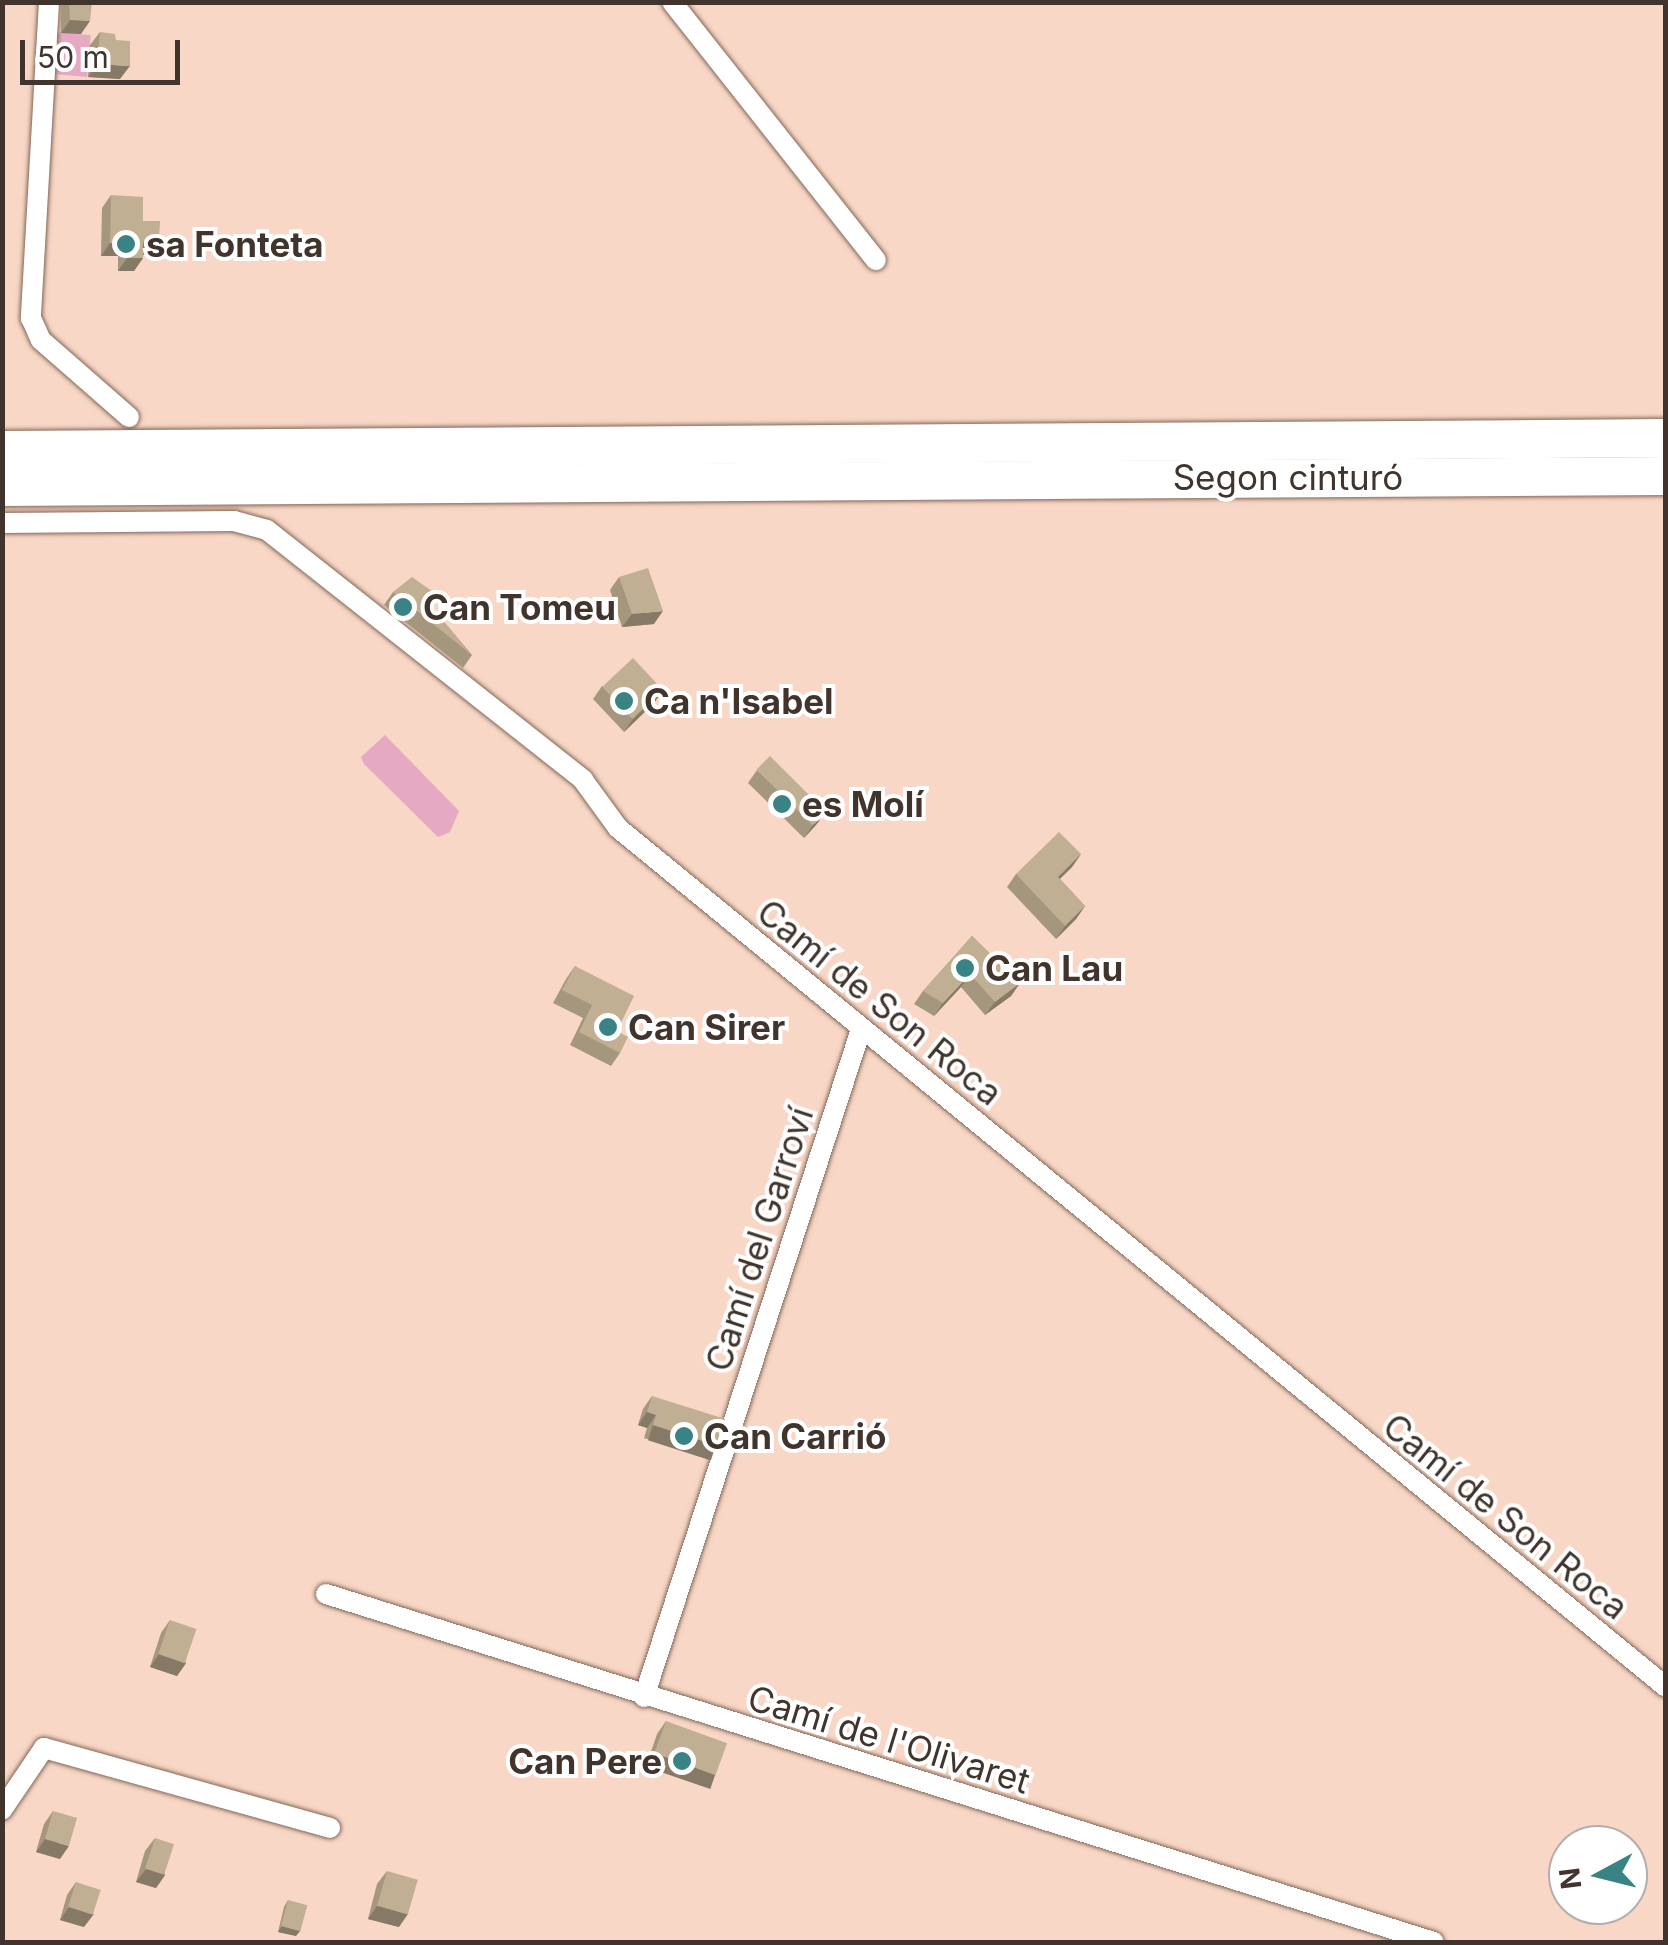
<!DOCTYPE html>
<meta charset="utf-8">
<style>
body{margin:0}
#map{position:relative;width:1668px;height:1945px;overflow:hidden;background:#f8d7c6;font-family:Inter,sans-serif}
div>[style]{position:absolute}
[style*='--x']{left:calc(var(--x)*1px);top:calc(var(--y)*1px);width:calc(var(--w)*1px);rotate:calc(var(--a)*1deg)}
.water>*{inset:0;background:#e5aac2;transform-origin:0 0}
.roads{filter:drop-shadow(0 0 2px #836757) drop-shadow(0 0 2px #836757)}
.street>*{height:20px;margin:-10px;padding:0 10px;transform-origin:10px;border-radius:10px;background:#fff}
.highway>*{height:38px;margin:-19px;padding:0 19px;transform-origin:19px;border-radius:19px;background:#fff}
.wall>*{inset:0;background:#a5967e}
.shaded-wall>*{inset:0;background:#867a67;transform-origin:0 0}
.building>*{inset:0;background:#c0af93;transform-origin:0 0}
.dots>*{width:28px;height:28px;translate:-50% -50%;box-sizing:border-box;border:5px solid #fff;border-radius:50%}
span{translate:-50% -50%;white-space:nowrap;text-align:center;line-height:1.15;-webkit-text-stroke:8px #fff;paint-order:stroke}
.poi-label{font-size:35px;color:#40342d;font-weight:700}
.left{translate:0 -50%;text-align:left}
.right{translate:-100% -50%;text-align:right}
.street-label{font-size:35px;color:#40342d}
.frame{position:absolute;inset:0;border:5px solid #40342d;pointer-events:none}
.north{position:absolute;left:1548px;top:1825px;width:100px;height:100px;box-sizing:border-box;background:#fff;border:2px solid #b3aeab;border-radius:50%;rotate:263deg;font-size:28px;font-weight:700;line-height:40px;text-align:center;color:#40342d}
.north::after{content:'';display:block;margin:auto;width:35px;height:45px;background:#3a8384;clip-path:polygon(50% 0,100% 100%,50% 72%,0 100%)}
.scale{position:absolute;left:20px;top:40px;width:160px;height:45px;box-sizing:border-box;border:5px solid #40342d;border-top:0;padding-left:12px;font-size:30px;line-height:35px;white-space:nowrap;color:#40342d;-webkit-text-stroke:8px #fff;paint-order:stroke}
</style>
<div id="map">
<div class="water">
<div style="left:54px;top:32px;width:37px;height:42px;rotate:5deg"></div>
<div style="clip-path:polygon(385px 735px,459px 811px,450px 832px,438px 837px,364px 764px,361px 757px)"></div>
</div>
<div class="roads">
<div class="street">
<div style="--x:49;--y:2;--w:317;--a:93.3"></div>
<div style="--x:31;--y:318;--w:24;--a:66"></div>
<div style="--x:41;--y:340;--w:117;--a:41.2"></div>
<div style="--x:672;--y:2;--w:329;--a:51.7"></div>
<div style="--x:2;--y:523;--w:232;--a:-0.5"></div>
<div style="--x:234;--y:521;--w:34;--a:15"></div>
<div style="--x:267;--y:530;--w:403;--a:38.3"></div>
<div style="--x:583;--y:780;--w:59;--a:53.9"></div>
<div style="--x:618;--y:828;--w:1355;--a:39.34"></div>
<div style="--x:326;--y:1594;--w:1161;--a:17.44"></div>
<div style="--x:644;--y:1697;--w:702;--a:-72"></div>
<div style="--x:2;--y:1810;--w:75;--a:-55.9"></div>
<div style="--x:44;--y:1748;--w:297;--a:15.6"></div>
</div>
<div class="highway">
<div style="--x:2;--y:450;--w:1664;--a:-0.41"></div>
<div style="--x:2;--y:487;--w:1664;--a:-0.38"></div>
</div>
</div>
<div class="wall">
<div style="clip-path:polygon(60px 2px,92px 2px,81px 34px,61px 33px)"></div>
<div style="clip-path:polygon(100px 32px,120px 79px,88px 77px,90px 45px)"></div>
<div style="clip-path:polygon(111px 195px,143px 221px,159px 242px,150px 255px,143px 255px,143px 258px,134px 271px,118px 271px,118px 256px,101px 256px,102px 208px)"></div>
<div style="clip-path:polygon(619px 577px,654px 624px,622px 627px,610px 590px)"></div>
<div style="clip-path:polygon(393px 592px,429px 604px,472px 655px,463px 668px,384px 605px)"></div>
<div style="clip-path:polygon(602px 686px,663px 690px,654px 703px,624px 732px,593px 699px)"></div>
<div style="clip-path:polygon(757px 770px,816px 825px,804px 838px,748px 783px)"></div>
<div style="clip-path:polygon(1081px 854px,1072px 867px,1060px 879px,1085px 906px,1076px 919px,1056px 939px,1007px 887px,1016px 874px)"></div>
<div style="clip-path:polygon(972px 936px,1020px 983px,1011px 996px,985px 1015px,961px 987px,934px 1016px,914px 1004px,923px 991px)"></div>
<div style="clip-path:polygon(575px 966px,617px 1031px,620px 1053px,611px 1066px,570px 1045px,583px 1018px,553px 1003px,566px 979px)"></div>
<div style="clip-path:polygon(652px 1396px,716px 1445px,707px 1458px,644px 1438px,647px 1428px,638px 1425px,643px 1409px)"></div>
<div style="clip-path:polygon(170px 1620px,186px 1663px,177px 1676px,150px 1667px,161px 1633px)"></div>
<div style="clip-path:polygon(666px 1721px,706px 1787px,646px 1766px,657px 1734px)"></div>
<div style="clip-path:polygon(53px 1811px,60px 1859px,36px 1852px,44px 1824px)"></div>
<div style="clip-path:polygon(155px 1838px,165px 1875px,156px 1888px,136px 1882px,145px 1851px)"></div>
<div style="clip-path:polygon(387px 1871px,399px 1927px,368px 1919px,377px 1884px)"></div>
<div style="clip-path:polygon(76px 1882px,84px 1927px,60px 1920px,67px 1895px)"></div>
<div style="clip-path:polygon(288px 1900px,296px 1936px,278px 1932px,284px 1907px)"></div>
</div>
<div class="shaded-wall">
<div style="clip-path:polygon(70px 20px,90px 21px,81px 34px,61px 33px)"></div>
<div style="clip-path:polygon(97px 64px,130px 66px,120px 79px,88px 77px)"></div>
<div style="clip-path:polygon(143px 242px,159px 242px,150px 255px,134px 255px)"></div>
<div style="clip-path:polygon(110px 243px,127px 243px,118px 256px,101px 256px)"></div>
<div style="clip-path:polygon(127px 258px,143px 258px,134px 271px,118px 271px)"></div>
<div style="clip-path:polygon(663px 611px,654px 624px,622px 627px,632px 614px)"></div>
<div style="clip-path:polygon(663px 690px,654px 703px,624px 732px,633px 719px)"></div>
<div style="clip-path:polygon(826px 812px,816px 825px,804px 838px,813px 825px)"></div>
<div style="clip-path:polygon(1081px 854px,1072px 867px,1048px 890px,1058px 877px)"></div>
<div style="clip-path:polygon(1085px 906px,1076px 919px,1056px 939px,1065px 926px)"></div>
<div style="clip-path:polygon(970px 974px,961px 987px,934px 1016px,943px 1003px)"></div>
<div style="clip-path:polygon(1020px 983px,1011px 996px,985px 1015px,995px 1002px)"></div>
<div style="clip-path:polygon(647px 1412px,656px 1415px,647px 1428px,638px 1425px)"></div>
<div style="left:653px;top:1425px;width:66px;height:16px;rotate:18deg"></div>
<div style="clip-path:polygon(159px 1654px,186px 1663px,177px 1676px,150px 1667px)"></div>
<div style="left:655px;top:1753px;width:64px;height:16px;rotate:19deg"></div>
<div style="clip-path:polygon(45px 1839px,69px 1846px,60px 1859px,36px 1852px)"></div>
<div style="clip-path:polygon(146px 1869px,165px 1875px,156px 1888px,136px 1882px)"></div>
<div style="clip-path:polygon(377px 1906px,408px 1914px,399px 1927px,368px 1919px)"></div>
<div style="clip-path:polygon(69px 1907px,94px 1914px,84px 1927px,60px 1920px)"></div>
<div style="clip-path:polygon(282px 1926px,301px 1930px,296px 1936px,278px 1932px)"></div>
</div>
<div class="building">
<div style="clip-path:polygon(69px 2px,92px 2px,90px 21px,70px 20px)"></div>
<div style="clip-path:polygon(100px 32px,115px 34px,116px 40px,130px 41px,130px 66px,97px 64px)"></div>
<div style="clip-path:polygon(111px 195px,143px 197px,143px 221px,160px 221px,159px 242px,143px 242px,143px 258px,127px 258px,127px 243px,110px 243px)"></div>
<div style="clip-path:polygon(648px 568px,663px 611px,632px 614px,619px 577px)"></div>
<div style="clip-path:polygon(412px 577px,436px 594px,428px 603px,472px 655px,393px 592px)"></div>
<div style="left:633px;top:658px;width:44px;height:42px;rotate:47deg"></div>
<div style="left:770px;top:756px;width:79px;height:19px;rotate:45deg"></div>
<div style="clip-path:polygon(1059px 832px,1081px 854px,1058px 877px,1085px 906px,1065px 926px,1016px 874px)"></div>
<div style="clip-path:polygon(972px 936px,1020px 983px,995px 1002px,970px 974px,943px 1003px,923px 991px)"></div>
<div style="clip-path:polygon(575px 966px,634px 996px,617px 1031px,628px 1037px,620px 1053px,579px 1032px,592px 1005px,562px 990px)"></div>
<div style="clip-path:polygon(652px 1396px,725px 1419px,716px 1445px,653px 1425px,656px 1415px,647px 1412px)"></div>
<div style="left:170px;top:1620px;width:28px;height:36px;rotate:19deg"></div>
<div style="left:666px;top:1721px;width:65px;height:34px;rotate:20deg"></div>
<div style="left:53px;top:1811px;width:25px;height:29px;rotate:16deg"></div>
<div style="left:155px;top:1838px;width:20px;height:32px;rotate:18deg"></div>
<div style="left:387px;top:1871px;width:32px;height:36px;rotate:16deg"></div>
<div style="left:76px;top:1882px;width:26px;height:26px;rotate:18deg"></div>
<div style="left:288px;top:1900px;width:20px;height:27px;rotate:15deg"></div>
</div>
<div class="dots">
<div style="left:126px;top:244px;background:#3a8384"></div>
<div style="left:403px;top:607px;background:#3a8384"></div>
<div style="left:624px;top:701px;background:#3a8384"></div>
<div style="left:782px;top:804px;background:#3a8384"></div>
<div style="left:965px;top:968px;background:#3a8384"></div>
<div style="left:608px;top:1027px;background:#3a8384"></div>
<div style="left:684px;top:1436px;background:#3a8384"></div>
<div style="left:682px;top:1761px;background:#3a8384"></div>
</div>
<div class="poi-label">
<span class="left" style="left:146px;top:244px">sa Fonteta</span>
<span class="left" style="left:423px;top:607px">Can Tomeu</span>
<span class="left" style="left:644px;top:701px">Ca n'Isabel</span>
<span class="left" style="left:802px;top:804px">es Molí</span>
<span class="left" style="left:985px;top:968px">Can Lau</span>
<span class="left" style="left:628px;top:1027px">Can Sirer</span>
<span class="left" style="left:704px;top:1436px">Can Carrió</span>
<span class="right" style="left:662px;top:1761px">Can Pere</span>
</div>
<div class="street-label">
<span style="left:1288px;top:477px">Segon cinturó</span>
<span style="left:880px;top:1002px;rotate:39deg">Camí de Son Roca</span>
<span style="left:759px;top:1239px;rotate:-72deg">Camí del Garroví</span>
<span style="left:1506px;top:1516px;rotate:39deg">Camí de Son Roca</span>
<span style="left:889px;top:1739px;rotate:17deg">Camí de l'Olivaret</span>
</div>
<div class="frame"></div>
<div class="north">N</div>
<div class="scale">50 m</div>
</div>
